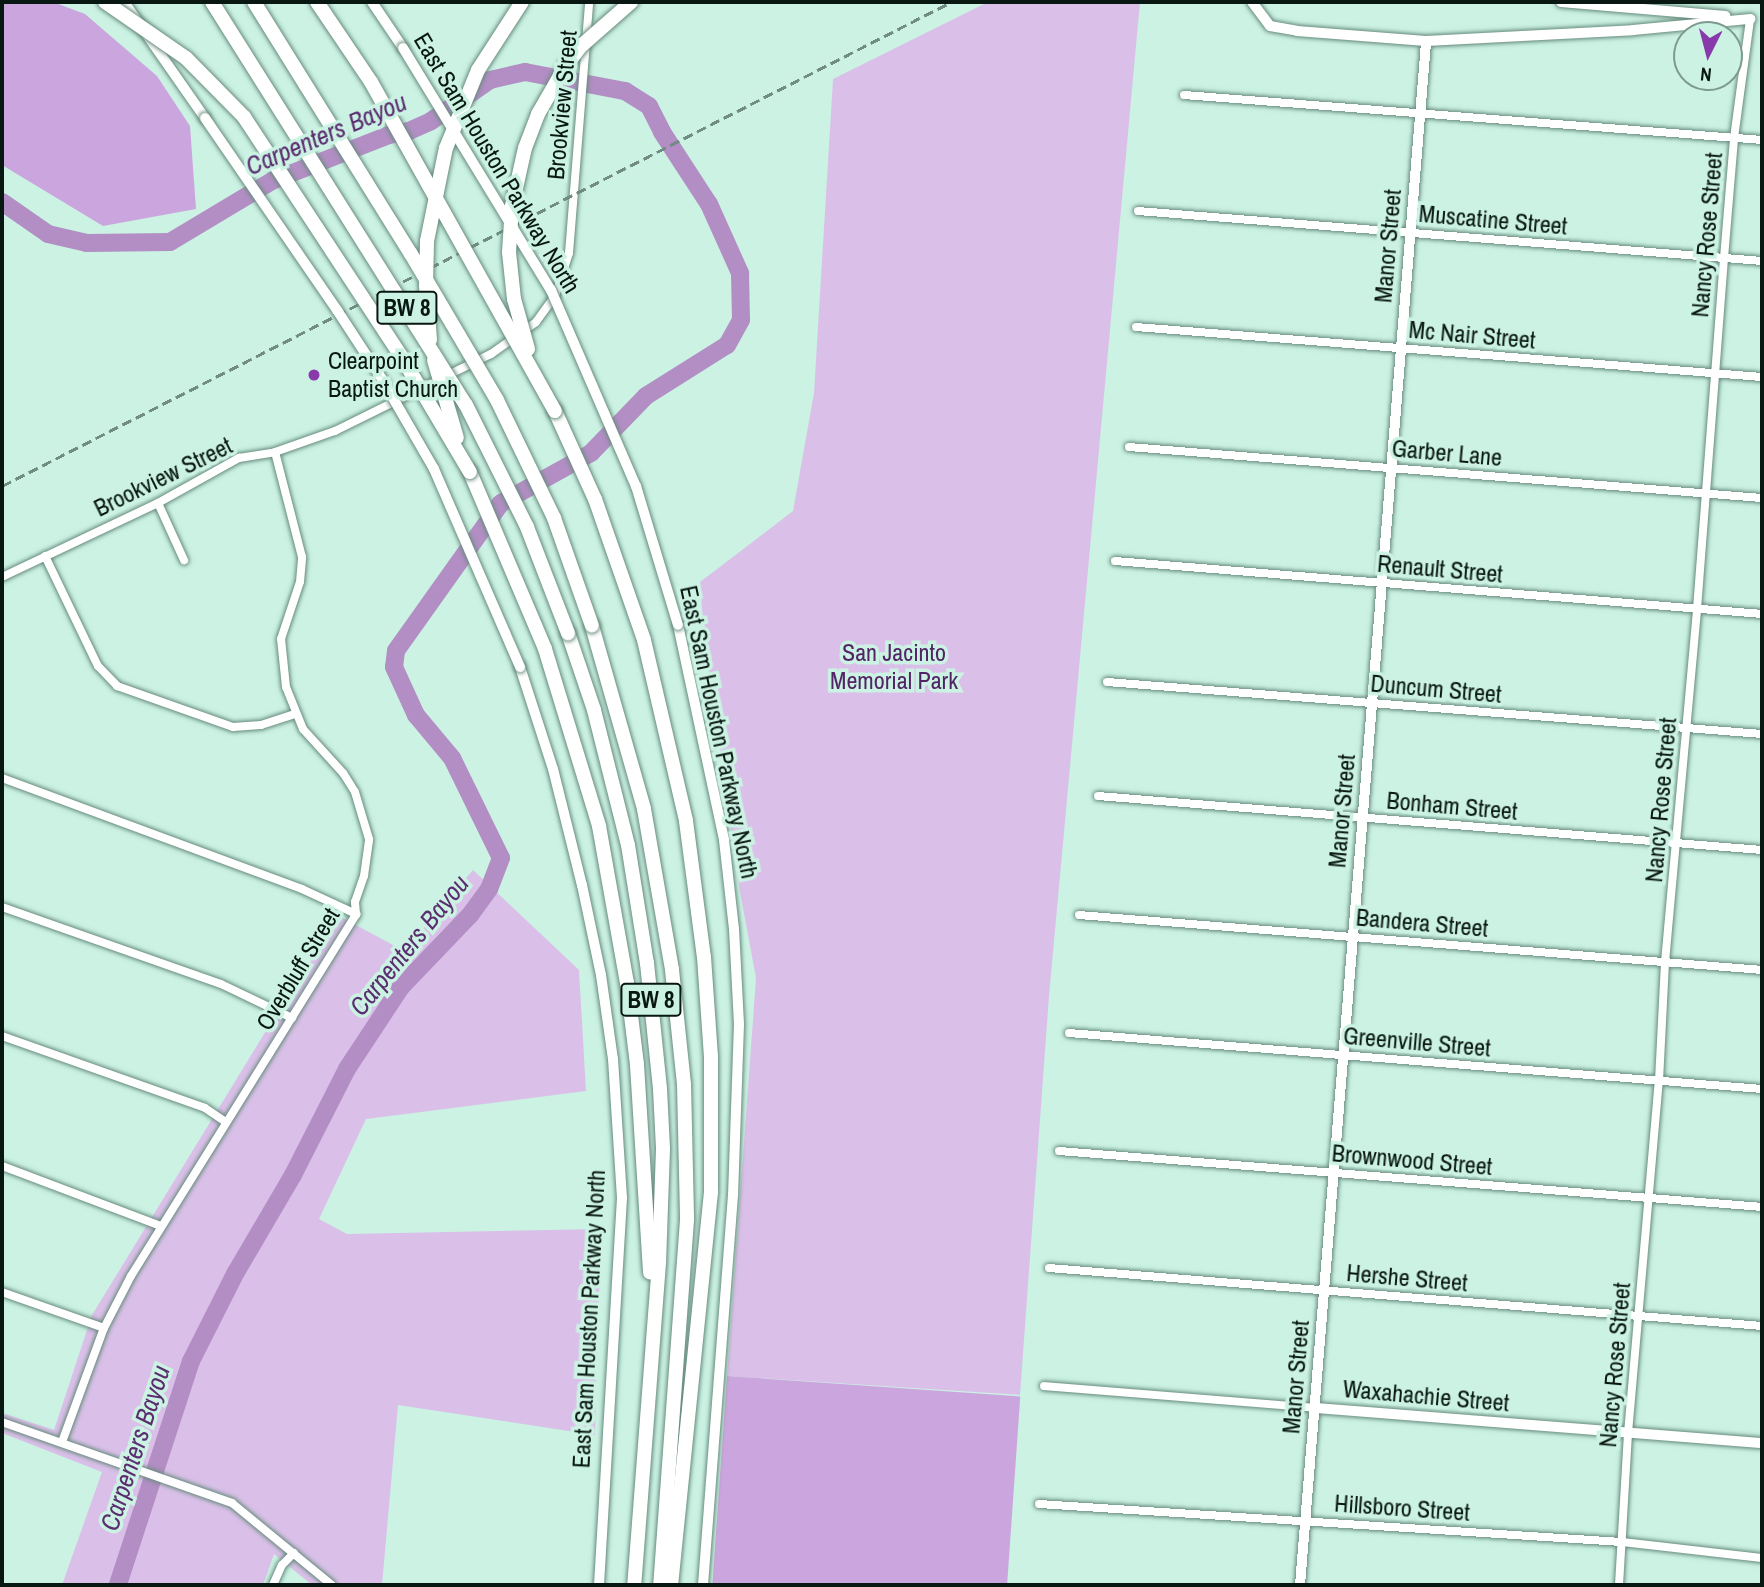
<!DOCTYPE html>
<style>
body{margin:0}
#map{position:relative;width:1764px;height:1587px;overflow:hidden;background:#cbf2e3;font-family:"Archivo Narrow",sans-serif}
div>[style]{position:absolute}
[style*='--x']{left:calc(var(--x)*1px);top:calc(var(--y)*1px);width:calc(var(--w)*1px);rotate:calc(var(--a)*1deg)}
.green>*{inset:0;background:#dac0e9}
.forest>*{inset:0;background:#cba6de;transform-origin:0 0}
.river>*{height:18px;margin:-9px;padding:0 9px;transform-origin:9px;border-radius:9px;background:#b28ec4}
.roads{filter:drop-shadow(0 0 2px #678b7d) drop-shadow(0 0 2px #678b7d)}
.street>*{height:8px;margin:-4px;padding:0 4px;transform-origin:4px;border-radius:4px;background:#fff}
.secondary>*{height:10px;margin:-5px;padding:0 5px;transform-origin:5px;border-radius:5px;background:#fff}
.highway>*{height:14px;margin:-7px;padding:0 7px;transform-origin:7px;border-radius:7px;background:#fff}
.rail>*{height:2.5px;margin-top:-1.25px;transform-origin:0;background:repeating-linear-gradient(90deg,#718c82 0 10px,transparent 0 15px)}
.bridges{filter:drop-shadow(0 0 2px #678b7d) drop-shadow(0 0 2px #678b7d)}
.secondary-bridge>*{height:10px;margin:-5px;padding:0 5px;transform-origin:5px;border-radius:5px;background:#fff}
.highway-bridge>*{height:14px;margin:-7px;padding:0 7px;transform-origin:7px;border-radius:7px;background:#fff}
.dots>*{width:19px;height:19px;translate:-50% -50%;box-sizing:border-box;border:4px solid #cbf2e3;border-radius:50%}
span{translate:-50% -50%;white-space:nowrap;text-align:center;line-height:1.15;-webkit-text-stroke:7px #cbf2e3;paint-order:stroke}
.shield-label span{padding:2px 5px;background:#cbf2e3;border:2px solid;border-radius:5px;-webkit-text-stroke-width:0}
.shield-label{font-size:23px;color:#091712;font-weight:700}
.street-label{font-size:24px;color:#091712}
.poi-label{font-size:24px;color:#091712}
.left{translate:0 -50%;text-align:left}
.park-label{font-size:24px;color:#522466}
.water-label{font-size:26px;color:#5b2e70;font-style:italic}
.frame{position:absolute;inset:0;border:4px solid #091712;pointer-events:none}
.north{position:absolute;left:1673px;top:21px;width:70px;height:70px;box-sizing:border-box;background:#cbf2e3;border:2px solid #7d9a8f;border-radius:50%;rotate:186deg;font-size:19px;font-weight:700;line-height:28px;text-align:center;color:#091712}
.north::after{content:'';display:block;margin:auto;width:24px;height:32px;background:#883aaa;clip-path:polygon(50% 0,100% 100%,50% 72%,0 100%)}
</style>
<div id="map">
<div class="green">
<div style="clip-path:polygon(988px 2px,1140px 2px,1049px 996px,1020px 1395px,727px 1376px,756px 978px,740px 892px,704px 637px,700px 582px,793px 511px,814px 393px,833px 79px)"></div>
<div style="clip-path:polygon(473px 870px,579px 970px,586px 1091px,366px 1119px,319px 1219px,347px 1234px,601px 1229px,595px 1435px,398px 1405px,382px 1585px,312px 1585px,274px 1554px,263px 1585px,62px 1585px,102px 1472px,2px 1433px,2px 1413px,54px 1430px,92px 1315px,299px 977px,343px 918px,404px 951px)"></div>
</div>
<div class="forest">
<div style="clip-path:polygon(2px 2px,53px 2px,85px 14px,157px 76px,190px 126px,196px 209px,103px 226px,2px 165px)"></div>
<div style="left:727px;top:1376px;width:294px;height:210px;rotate:4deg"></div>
</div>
<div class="river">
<div style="--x:2;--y:202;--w:56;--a:34.8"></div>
<div style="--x:48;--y:234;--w:40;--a:13"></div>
<div style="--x:87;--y:243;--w:83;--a:-0.7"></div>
<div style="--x:170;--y:242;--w:119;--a:-30.9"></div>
<div style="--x:272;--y:181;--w:126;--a:-21.5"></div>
<div style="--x:389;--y:135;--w:20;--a:-11"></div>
<div style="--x:409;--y:131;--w:24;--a:-24"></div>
<div style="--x:431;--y:121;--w:72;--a:-34.8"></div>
<div style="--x:490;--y:80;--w:36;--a:-13"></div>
<div style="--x:525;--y:72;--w:102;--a:10.8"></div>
<div style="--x:625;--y:91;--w:28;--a:32"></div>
<div style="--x:649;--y:106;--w:29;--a:63"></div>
<div style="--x:662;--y:132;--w:86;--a:56.9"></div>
<div style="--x:709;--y:204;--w:76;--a:65.8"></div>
<div style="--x:740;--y:273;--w:47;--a:88.8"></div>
<div style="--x:741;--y:320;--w:29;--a:119"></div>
<div style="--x:727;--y:345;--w:96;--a:147.8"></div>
<div style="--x:646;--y:396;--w:79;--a:134"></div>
<div style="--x:591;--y:453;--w:103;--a:150.9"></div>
<div style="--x:501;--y:503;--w:181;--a:125.4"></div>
<div style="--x:396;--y:651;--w:16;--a:97"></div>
<div style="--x:394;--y:667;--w:53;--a:65.4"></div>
<div style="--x:416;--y:715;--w:56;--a:50.1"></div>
<div style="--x:452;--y:758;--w:111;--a:63.9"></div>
<div style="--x:501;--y:858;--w:33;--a:111"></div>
<div style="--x:489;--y:889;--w:32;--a:126"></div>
<div style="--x:470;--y:915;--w:100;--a:133.8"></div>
<div style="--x:401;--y:987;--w:98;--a:123.4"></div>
<div style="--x:347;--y:1069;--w:119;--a:117"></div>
<div style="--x:293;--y:1175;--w:113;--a:120.4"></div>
<div style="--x:236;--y:1272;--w:100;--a:116.8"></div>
<div style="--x:191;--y:1361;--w:236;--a:108.1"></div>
</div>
<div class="roads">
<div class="street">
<div style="--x:1184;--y:95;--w:580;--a:4.45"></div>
<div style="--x:1138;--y:211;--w:626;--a:4.58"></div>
<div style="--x:1136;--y:327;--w:628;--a:4.57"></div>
<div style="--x:1129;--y:447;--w:635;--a:4.61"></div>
<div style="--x:158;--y:503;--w:63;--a:65.5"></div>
<div style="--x:45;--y:556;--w:122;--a:64.3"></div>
<div style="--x:98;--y:666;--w:28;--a:46"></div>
<div style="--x:117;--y:686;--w:123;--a:19.5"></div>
<div style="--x:233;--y:727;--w:28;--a:-4"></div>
<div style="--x:261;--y:725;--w:36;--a:-18"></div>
<div style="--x:1115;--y:561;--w:649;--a:4.68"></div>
<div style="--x:2;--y:577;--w:173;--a:-25.4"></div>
<div style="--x:158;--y:503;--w:93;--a:-29.1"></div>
<div style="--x:239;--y:458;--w:36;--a:-9"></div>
<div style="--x:275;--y:452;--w:64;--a:-19.3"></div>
<div style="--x:335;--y:431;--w:174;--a:-26.3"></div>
<div style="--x:491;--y:354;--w:55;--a:-35.4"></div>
<div style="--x:536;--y:322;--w:32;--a:-54"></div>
<div style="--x:555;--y:296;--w:45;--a:-72"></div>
<div style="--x:569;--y:253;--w:252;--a:-85.4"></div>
<div style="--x:1107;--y:682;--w:657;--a:4.54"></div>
<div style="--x:2;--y:778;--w:320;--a:20.3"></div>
<div style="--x:302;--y:889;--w:60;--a:24.8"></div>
<div style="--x:1098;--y:796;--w:666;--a:4.65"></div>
<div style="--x:2;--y:907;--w:232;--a:19.4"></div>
<div style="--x:221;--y:984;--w:79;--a:25.6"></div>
<div style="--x:1079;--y:915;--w:685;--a:4.6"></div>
<div style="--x:1069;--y:1033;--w:695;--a:4.62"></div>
<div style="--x:2;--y:1036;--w:215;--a:19.5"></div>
<div style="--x:205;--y:1108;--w:25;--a:34"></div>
<div style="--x:1059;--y:1151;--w:705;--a:4.55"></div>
<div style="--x:2;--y:1166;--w:170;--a:20.7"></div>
<div style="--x:1049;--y:1268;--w:715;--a:4.65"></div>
<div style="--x:2;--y:1292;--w:108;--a:19.4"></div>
<div style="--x:1044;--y:1386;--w:272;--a:4.6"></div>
<div style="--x:2;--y:1422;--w:244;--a:19.4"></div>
<div style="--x:232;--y:1503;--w:129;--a:39.4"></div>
<div style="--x:62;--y:1442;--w:121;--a:-69.8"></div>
<div style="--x:104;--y:1328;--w:59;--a:-62.6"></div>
<div style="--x:131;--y:1276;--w:426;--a:-58.1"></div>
<div style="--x:356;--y:914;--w:12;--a:-95"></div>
<div style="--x:355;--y:902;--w:28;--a:-71"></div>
<div style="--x:364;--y:876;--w:37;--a:-82"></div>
<div style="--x:369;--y:839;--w:49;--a:-106.6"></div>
<div style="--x:355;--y:792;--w:22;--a:-122"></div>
<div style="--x:343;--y:773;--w:59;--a:-132.3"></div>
<div style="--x:303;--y:729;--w:45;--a:-112"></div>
<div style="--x:286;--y:687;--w:48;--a:-95.9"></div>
<div style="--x:281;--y:639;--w:60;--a:-71.6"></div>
<div style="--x:300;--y:582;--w:25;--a:-85"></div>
<div style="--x:302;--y:557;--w:108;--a:-104.4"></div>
<div style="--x:1039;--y:1504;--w:584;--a:3.73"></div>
<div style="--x:1622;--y:1542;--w:141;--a:6.5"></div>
<div style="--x:273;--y:1585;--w:22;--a:-66"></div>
<div style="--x:282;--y:1565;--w:17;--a:-45"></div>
<div style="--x:1619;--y:1585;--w:152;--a:-86.6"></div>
<div style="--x:1628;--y:1433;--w:353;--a:-85"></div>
<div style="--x:1659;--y:1081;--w:119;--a:-87.1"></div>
<div style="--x:1665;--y:962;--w:354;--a:-84.8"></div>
<div style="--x:1697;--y:609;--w:352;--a:-85.6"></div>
<div style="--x:1724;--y:258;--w:120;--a:-85.2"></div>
<div style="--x:1734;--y:138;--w:120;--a:-82.3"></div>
</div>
<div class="secondary">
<div style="--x:124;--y:2;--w:141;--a:55.1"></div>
<div style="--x:372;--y:2;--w:55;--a:56"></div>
<div style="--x:1252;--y:2;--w:30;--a:53"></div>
<div style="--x:1270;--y:26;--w:27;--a:10"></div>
<div style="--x:1297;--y:31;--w:129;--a:4.4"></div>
<div style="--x:1426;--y:41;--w:207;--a:-3"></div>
<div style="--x:1633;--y:30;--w:118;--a:-5.4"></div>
<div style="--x:1561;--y:2;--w:165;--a:4.9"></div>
<div style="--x:678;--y:625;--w:220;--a:77.9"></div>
<div style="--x:724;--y:840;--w:90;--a:83.6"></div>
<div style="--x:734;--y:929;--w:95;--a:87"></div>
<div style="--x:739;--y:1024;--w:171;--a:92"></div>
<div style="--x:733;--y:1195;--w:391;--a:94.4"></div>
<div style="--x:520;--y:667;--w:107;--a:72.1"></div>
<div style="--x:553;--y:769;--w:120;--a:76"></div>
<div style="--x:582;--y:885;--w:92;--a:78.1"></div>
<div style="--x:601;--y:975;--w:85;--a:81.9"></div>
<div style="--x:613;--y:1059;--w:139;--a:86.3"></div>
<div style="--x:622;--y:1198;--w:388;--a:93.4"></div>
<div style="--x:1315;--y:1408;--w:448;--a:4.5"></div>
<div style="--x:1300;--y:1585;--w:1549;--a:-85.33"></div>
</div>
<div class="highway">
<div style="--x:555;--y:411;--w:97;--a:65.6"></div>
<div style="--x:595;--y:499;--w:149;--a:70.8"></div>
<div style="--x:644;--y:640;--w:186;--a:76.9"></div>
<div style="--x:686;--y:821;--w:137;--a:82.5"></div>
<div style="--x:704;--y:957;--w:99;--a:86"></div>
<div style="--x:711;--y:1056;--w:136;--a:90"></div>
<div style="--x:711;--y:1192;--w:395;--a:95.8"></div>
<div style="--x:470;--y:472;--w:192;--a:67"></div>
<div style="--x:545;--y:649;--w:185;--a:73"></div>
<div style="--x:599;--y:826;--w:159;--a:79.9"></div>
<div style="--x:627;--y:983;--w:83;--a:83"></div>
<div style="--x:637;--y:1065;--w:208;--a:86.4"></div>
<div style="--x:592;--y:626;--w:190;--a:74.1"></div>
<div style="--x:644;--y:809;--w:163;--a:80.1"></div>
<div style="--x:672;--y:970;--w:115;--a:84"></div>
<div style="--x:684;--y:1084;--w:136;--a:88.7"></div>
<div style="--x:687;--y:1220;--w:366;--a:94.2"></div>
<div style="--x:568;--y:633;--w:81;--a:71.3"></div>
<div style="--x:594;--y:710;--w:139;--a:75.9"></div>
<div style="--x:628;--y:845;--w:120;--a:80.9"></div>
<div style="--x:647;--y:963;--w:127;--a:84.1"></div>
<div style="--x:660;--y:1089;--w:60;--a:87.1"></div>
<div style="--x:663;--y:1149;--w:114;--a:92"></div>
<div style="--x:659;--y:1263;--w:323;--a:94.4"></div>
</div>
</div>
<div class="rail">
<div style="--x:2;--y:486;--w:1065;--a:-27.02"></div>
</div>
<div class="bridges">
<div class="secondary-bridge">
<div style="--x:403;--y:48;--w:284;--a:58.6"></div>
<div style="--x:551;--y:290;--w:214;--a:66.6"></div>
<div style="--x:636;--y:486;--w:145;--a:73.2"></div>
<div style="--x:205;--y:118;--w:233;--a:55.5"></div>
<div style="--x:337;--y:310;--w:82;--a:56.9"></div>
<div style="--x:382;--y:379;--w:104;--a:60"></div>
<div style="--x:434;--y:469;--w:216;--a:66.5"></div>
</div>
<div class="highway-bridge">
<div style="--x:105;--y:2;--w:98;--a:34.7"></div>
<div style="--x:186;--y:58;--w:83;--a:45.5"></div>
<div style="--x:244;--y:117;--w:286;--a:56.7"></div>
<div style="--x:401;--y:356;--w:135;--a:59.3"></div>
<div style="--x:212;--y:2;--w:476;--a:57.8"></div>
<div style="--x:466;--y:405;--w:136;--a:63.4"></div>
<div style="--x:527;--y:527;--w:114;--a:68.9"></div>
<div style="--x:254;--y:2;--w:297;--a:58.1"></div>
<div style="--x:411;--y:254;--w:169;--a:59.5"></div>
<div style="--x:497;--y:400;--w:131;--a:64.2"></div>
<div style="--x:554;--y:518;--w:114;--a:70.6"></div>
<div style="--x:317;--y:2;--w:97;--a:56"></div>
<div style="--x:371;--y:82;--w:377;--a:60.8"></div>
<div style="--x:430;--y:340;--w:54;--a:-94.2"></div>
<div style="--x:426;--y:286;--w:45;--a:-88.7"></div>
<div style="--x:427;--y:241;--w:95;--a:-78.5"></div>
<div style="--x:446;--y:148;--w:84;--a:-67.7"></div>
<div style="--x:478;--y:70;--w:81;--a:-57.1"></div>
<div style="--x:528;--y:349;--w:52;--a:-105.6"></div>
<div style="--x:514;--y:299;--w:47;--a:-96.1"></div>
<div style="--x:509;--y:252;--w:46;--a:-86.3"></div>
<div style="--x:512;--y:206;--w:59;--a:-77.4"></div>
<div style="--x:525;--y:148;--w:36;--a:-69"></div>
<div style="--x:538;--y:114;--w:54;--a:-60.1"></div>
<div style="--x:565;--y:67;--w:26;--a:-53"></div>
<div style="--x:581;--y:46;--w:67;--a:-41.3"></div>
<div style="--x:434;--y:360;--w:81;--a:73.6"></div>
</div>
</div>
<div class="dots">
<div style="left:314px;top:375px;background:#883aaa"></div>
</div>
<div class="shield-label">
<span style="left:407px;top:308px">BW 8</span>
<span style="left:651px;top:1000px">BW 8</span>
</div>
<div class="street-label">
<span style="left:562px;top:105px;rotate:-85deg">Brookview Street</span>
<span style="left:497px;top:163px;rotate:59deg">East Sam Houston Parkway North</span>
<span style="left:1493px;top:220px;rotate:5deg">Muscatine Street</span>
<span style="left:1707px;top:235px;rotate:-85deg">Nancy Rose Street</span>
<span style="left:1388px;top:246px;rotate:-85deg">Manor Street</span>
<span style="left:1472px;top:335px;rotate:5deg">Mc Nair Street</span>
<span style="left:1447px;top:453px;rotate:5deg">Garber Lane</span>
<span style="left:163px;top:477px;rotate:-26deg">Brookview Street</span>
<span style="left:1440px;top:569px;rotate:5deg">Renault Street</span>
<span style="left:1436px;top:689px;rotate:5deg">Duncum Street</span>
<span style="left:719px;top:732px;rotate:78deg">East Sam Houston Parkway North</span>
<span style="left:1661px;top:800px;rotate:-85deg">Nancy Rose Street</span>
<span style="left:1452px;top:806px;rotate:5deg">Bonham Street</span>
<span style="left:1342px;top:811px;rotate:-85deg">Manor Street</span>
<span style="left:1422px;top:923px;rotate:5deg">Bandera Street</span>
<span style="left:298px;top:969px;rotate:-59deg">Overbluff Street</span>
<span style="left:1417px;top:1042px;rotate:5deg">Greenville Street</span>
<span style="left:1412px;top:1160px;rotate:5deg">Brownwood Street</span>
<span style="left:1407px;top:1278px;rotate:5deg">Hershe Street</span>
<span style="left:589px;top:1319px;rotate:-87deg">East Sam Houston Parkway North</span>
<span style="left:1615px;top:1365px;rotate:-85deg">Nancy Rose Street</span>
<span style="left:1296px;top:1377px;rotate:-85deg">Manor Street</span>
<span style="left:1426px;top:1396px;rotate:5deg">Waxahachie Street</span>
<span style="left:1402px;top:1508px;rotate:4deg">Hillsboro Street</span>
</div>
<div class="poi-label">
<span class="left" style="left:328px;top:375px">Clearpoint<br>Baptist Church</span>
</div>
<div class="park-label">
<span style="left:894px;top:667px">San Jacinto<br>Memorial Park</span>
</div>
<div class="water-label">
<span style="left:326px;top:134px;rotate:-23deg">Carpenters Bayou</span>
<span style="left:409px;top:945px;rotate:-51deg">Carpenters Bayou</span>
<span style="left:135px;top:1448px;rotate:-72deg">Carpenters Bayou</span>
</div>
<div class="frame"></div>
<div class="north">N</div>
</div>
